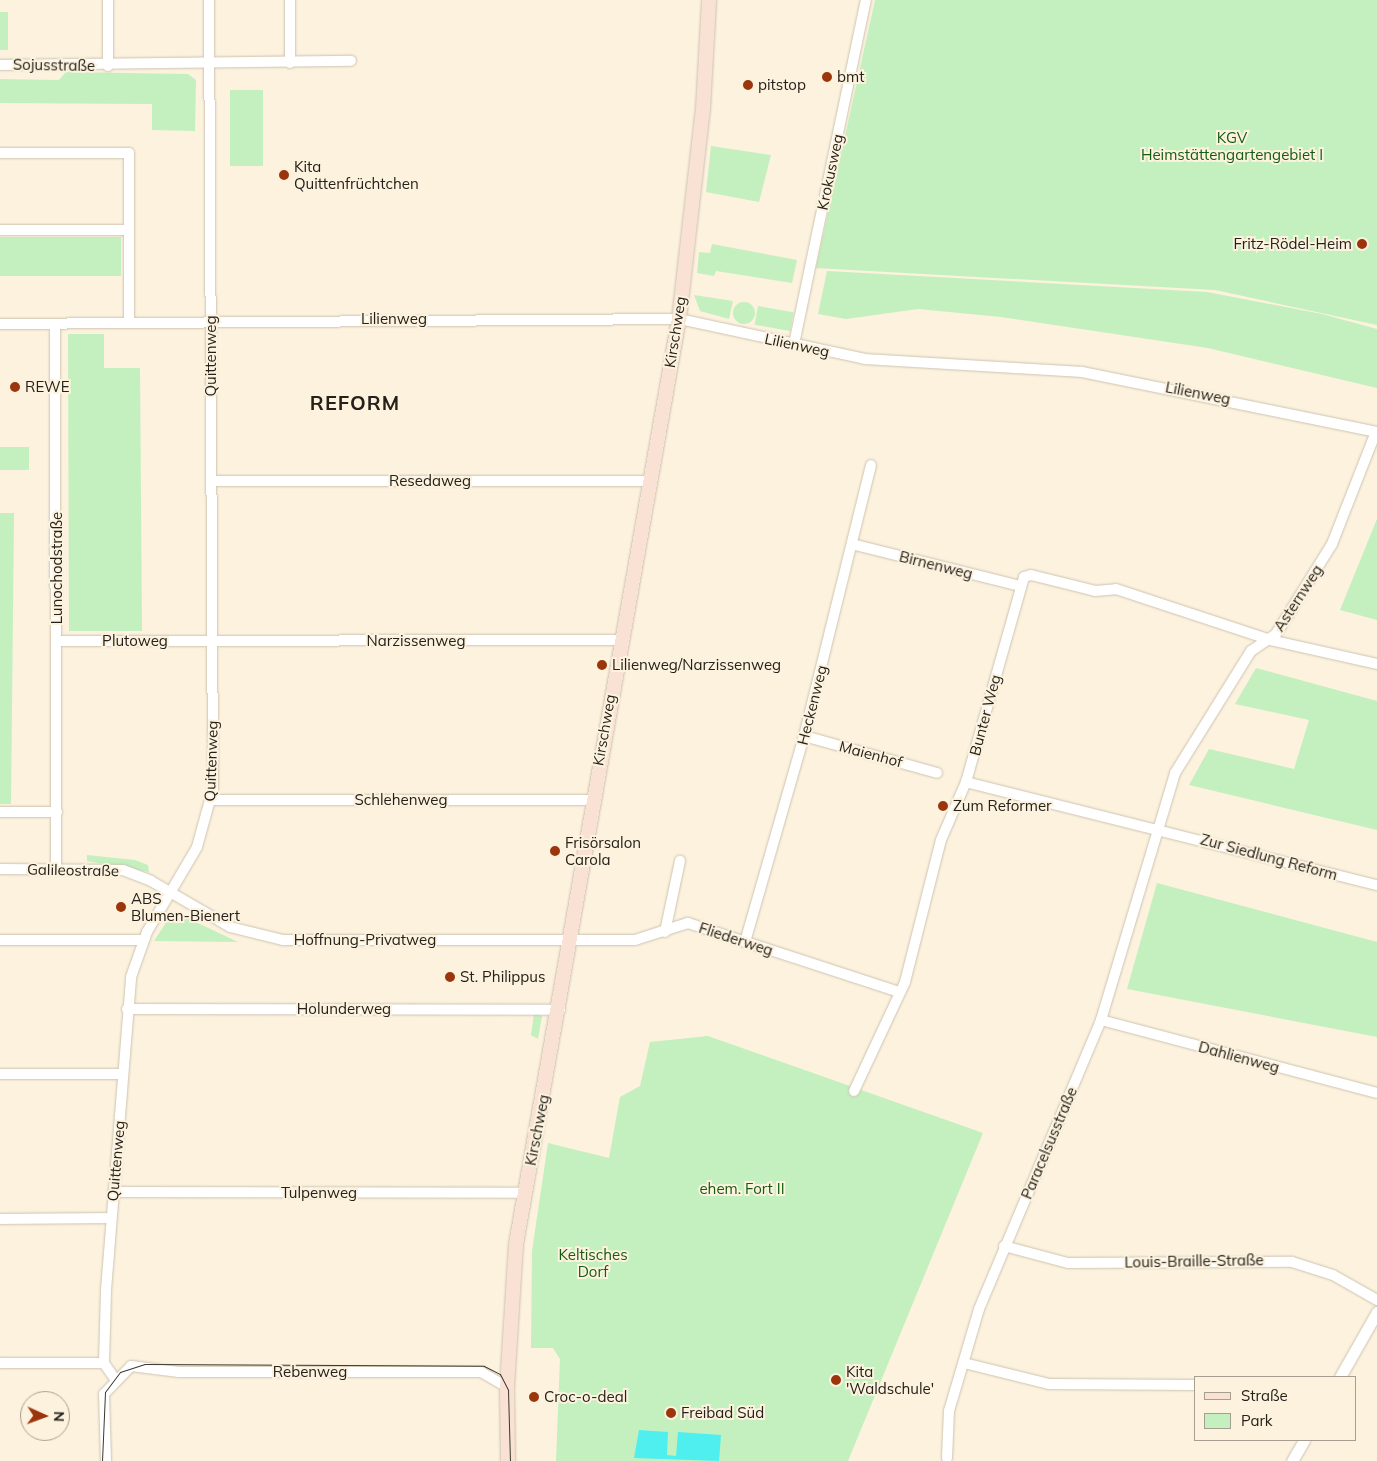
<!DOCTYPE html>
<html>
<head>
<meta charset="utf-8">
<style>
  body { margin:0 }
  #map { position:relative; width:1377px; height:1461px; overflow:hidden; background:#fcf2de; font-family:Mulish,sans-serif }
  div>[style] { position:absolute }
  .green>* { inset:0; background:#c3f0be; transform-origin:0 0 }
  .round { border-radius:50% }
  .water>* { inset:0; background:#4feeef }
  .roads { filter:drop-shadow(0 0 1px #cdc3b1) drop-shadow(0 0 1px #cdc3b1) }
  .minor>* { height:10px; margin:-5px; padding:0 5px; transform-origin:5px; border-radius:5px; background:#fff }
  .tertiary>* { height:11px; margin:-5.5px; padding:0 5.5px; transform-origin:5.5px; border-radius:5.5px; background:#fff }
  .secondary>* { height:14px; margin:-7px; padding:0 7px; transform-origin:7px; border-radius:7px; background:#f9e1d3 }
  .tram>* { height:1px; margin:-0.5px; padding:0 0.5px; transform-origin:0.5px; border-radius:0.5px; background:#3c382f }
  .dots>* { width:14px; height:14px; translate:-50% -50%; box-sizing:border-box; border:2px solid #fcf2de; border-radius:50% }
  span { translate:-50% -50%; white-space:nowrap; text-align:center; line-height:1.15; -webkit-text-stroke:4px #fcf2de; paint-order:stroke }
  .street-label { font-size:15px; color:#25211a }
  .poi-label { font-size:15px; color:#25211a }
  .left { translate:0 -50%; text-align:left }
  .right { translate:-100% -50%; text-align:right }
  .park-label { font-size:15px; color:#145c11 }
  .district-label { font-size:20px; color:#25211a; font-weight:700; letter-spacing:1px }
  .legend { position:absolute; left:1194px; top:1376px; width:162px; height:65px; box-sizing:border-box; background:#fcf2de; border:1px solid #a69e90; margin:0; padding:6px 9px; list-style:none; font-size:15px; color:#25211a }
  .legend li { display:flex; align-items:center; gap:10px; height:25px }
  .legend b { width:25px; border:1px solid #a69e90 }
  .north { position:absolute; left:20px; top:1391px; width:50px; height:50px; box-sizing:border-box; background:#fcf2de; border:1px solid #a69e90; border-radius:50%; rotate:92deg; font-size:14px; font-weight:700; line-height:20px; text-align:center; color:#25211a }
  .north::after { content:''; display:block; margin:auto; width:18px; height:22px; background:#9b360c; clip-path:polygon(50% 0,100% 100%,50% 72%,0 100%) }
</style>
</head>
<body>
<div id="map">
  <div class="green">
    <i style="clip-path:polygon(875px 0,1377px 0,1377px 325px,1215px 290px,816px 268px)"></i>
    <i style="left:0;top:12px;width:8px;height:38px"></i>
    <i style="clip-path:polygon(66px 72px,188px 74px,196px 80px,195px 131px,152px 130px,152px 104px,0 103px,0 79px,59px 80px)"></i>
    <i style="left:230px;top:90px;width:33px;height:76px"></i>
    <i style="clip-path:polygon(711px 146px,771px 155px,759px 202px,706px 192px)"></i>
    <i style="left:0;top:237px;width:121px;height:39px"></i>
    <i style="clip-path:polygon(712px 244px,797px 260px,792px 283px,716px 271px,714px 276px,697px 273px,699px 252px,710px 253px)"></i>
    <i style="clip-path:polygon(827px 271px,1207px 292px,1322px 314px,1377px 329px,1377px 388px,1208px 348px,1001px 317px,918px 309px,846px 319px,818px 314px)"></i>
    <i style="clip-path:polygon(694px 295px,733px 301px,729px 319px,700px 311px)"></i>
    <i class="round" style="left:733px;top:302px;width:22px;height:22px"></i>
    <i style="left:758px;top:306px;width:36px;height:19px;rotate:10deg"></i>
    <i style="clip-path:polygon(68px 334px,104px 334px,104px 368px,140px 368px,142px 631px,69px 631px)"></i>
    <i style="left:29px;top:447px;width:23px;height:29px;rotate:90deg"></i>
    <i style="clip-path:polygon(0 513px,14px 513px,11px 804px,0 804px)"></i>
    <i style="clip-path:polygon(1377px 519px,1377px 620px,1340px 610px)"></i>
    <i style="clip-path:polygon(1256px 668px,1377px 701px,1377px 830px,1189px 785px,1209px 749px,1294px 769px,1309px 720px,1235px 704px)"></i>
    <i style="clip-path:polygon(87px 855px,135px 860px,148px 865px,149px 872px,87px 861px)"></i>
    <i style="clip-path:polygon(1157px 883px,1377px 942px,1377px 1037px,1127px 989px)"></i>
    <i style="clip-path:polygon(177px 915px,183px 916px,238px 942px,154px 941px,169px 918px)"></i>
    <i style="clip-path:polygon(534px 1014px,542px 1016px,538px 1039px,531px 1035px)"></i>
    <i style="clip-path:polygon(708px 1036px,983px 1133px,848px 1461px,556px 1461px,560px 1359px,553px 1348px,531px 1348px,532px 1251px,548px 1143px,609px 1158px,620px 1097px,640px 1086px,650px 1042px)"></i>
  </div>
  <div class="water">
    <i style="clip-path:polygon(639px 1430px,668px 1432px,667px 1455px,676px 1456px,678px 1432px,721px 1435px,719px 1461px,634px 1458px)"></i>
  </div>
  <div class="roads">
    <div class="minor">
      <i style="left:290px;top:63px;width:63px;rotate:-90deg"></i>
      <i style="left:0;top:65px;width:351px;rotate:-0.7deg"></i>
      <i style="left:108px;top:66px;width:66px;rotate:-90deg"></i>
      <i style="left:0;top:153px;width:129px"></i>
      <i style="left:129px;top:153px;width:170px;rotate:90deg"></i>
      <i style="left:0;top:230px;width:129px"></i>
      <i style="left:0;top:324px;width:679px;rotate:-0.42deg"></i>
      <i style="left:679px;top:319px;width:190px;rotate:12.1deg"></i>
      <i style="left:865px;top:359px;width:217px;rotate:3.4deg"></i>
      <i style="left:1082px;top:372px;width:301px;rotate:11.5deg"></i>
      <i style="left:55px;top:324px;width:545px;rotate:89.89deg"></i>
      <i style="left:794px;top:344px;width:351px;rotate:-78.2deg"></i>
      <i style="left:212px;top:481px;width:437px"></i>
      <i style="left:852px;top:544px;width:173px;rotate:14deg"></i>
      <i style="left:57px;top:641px;width:563px;rotate:-0.1deg"></i>
      <i style="left:804px;top:736px;width:138px;rotate:15.5deg"></i>
      <i style="left:966px;top:782px;width:424px;rotate:14.1deg"></i>
      <i style="left:211px;top:800px;width:380px"></i>
      <i style="left:0;top:812px;width:57px"></i>
      <i style="left:0;top:869px;width:123px;rotate:0.5deg"></i>
      <i style="left:123px;top:870px;width:30px;rotate:21deg"></i>
      <i style="left:151px;top:881px;width:91px;rotate:30.2deg"></i>
      <i style="left:230px;top:927px;width:55px;rotate:13.8deg"></i>
      <i style="left:283px;top:940px;width:352px"></i>
      <i style="left:635px;top:940px;width:56px;rotate:-17.8deg"></i>
      <i style="left:688px;top:923px;width:222px;rotate:18.1deg"></i>
      <i style="left:665px;top:932px;width:73px;rotate:-78.1deg"></i>
      <i style="left:0;top:940px;width:143px"></i>
      <i style="left:745px;top:942px;width:214px;rotate:-74deg"></i>
      <i style="left:804px;top:736px;width:279px;rotate:-76.1deg"></i>
      <i style="left:127px;top:1009px;width:433px;rotate:0.1deg"></i>
      <i style="left:1101px;top:1020px;width:285px;rotate:14.8deg"></i>
      <i style="left:0;top:1074px;width:123px"></i>
      <i style="left:854px;top:1091px;width:120px;rotate:-64.9deg"></i>
      <i style="left:905px;top:982px;width:146px;rotate:-75.8deg"></i>
      <i style="left:941px;top:840px;width:63px;rotate:-66.7deg"></i>
      <i style="left:966px;top:782px;width:213px;rotate:-74.2deg"></i>
      <i style="left:1024px;top:577px;width:7px;rotate:-16deg"></i>
      <i style="left:1031px;top:575px;width:66px;rotate:14deg"></i>
      <i style="left:1095px;top:591px;width:21px;rotate:-5deg"></i>
      <i style="left:1116px;top:589px;width:162px;rotate:18.3deg"></i>
      <i style="left:1270px;top:640px;width:110px;rotate:12.6deg"></i>
      <i style="left:113px;top:1192px;width:411px;rotate:0.1deg"></i>
      <i style="left:0;top:1219px;width:111px;rotate:-0.5deg"></i>
      <i style="left:1004px;top:1246px;width:66px;rotate:14.9deg"></i>
      <i style="left:1068px;top:1263px;width:224px;rotate:-0.3deg"></i>
      <i style="left:1292px;top:1262px;width:43px;rotate:17.6deg"></i>
      <i style="left:1333px;top:1275px;width:51px;rotate:29.6deg"></i>
      <i style="left:0;top:1363px;width:104px"></i>
      <i style="left:964px;top:1363px;width:88px;rotate:13.9deg"></i>
      <i style="left:1049px;top:1384px;width:147px;rotate:0.4deg"></i>
      <i style="left:115px;top:1379px;width:19px;rotate:-125deg"></i>
      <i style="left:104px;top:1363px;width:73px;rotate:-88.4deg"></i>
      <i style="left:106px;top:1290px;width:314px;rotate:-85.4deg"></i>
      <i style="left:131px;top:977px;width:48px;rotate:-70.4deg"></i>
      <i style="left:147px;top:932px;width:99px;rotate:-59.5deg"></i>
      <i style="left:197px;top:847px;width:60px;rotate:-74.6deg"></i>
      <i style="left:213px;top:789px;width:789px;rotate:-90.29deg"></i>
      <i style="left:947px;top:1458px;width:47px;rotate:-87.6deg"></i>
      <i style="left:949px;top:1411px;width:106px;rotate:-73.6deg"></i>
      <i style="left:979px;top:1309px;width:314px;rotate:-67.1deg"></i>
      <i style="left:1101px;top:1020px;width:258px;rotate:-73.3deg"></i>
      <i style="left:1175px;top:773px;width:144px;rotate:-58.1deg"></i>
      <i style="left:1251px;top:651px;width:30px;rotate:-34deg"></i>
      <i style="left:1276px;top:634px;width:106px;rotate:-58.1deg"></i>
      <i style="left:1332px;top:544px;width:120px;rotate:-68.6deg"></i>
      <i style="left:106px;top:1461px;width:67px;rotate:-91.7deg"></i>
      <i style="left:104px;top:1394px;width:39px;rotate:-46deg"></i>
      <i style="left:131px;top:1366px;width:48px;rotate:7.1deg"></i>
      <i style="left:179px;top:1372px;width:302px"></i>
      <i style="left:481px;top:1372px;width:30px;rotate:30deg"></i>
    </div>
    <div class="tertiary">
      <i style="left:1340px;top:1377px;width:75px;rotate:-60.4deg"></i>
      <i style="left:1292px;top:1461px;width:24px;rotate:-60deg"></i>
    </div>
    <div class="secondary">
      <i style="left:508px;top:1461px;width:74px;rotate:-90.8deg"></i>
      <i style="left:507px;top:1387px;width:143px;rotate:-86.4deg"></i>
      <i style="left:516px;top:1244px;width:939px;rotate:-80.01deg"></i>
      <i style="left:679px;top:319px;width:211px;rotate:-83.5deg"></i>
      <i style="left:703px;top:109px;width:109px;rotate:-86.8deg"></i>
    </div>
  </div>
  <div class="tram">
    <i style="left:102px;top:1461px;width:69px;rotate:-87.5deg"></i>
    <i style="left:105px;top:1392px;width:25px;rotate:-53deg"></i>
    <i style="left:120px;top:1372px;width:26px;rotate:-18deg"></i>
    <i style="left:145px;top:1364px;width:339px;rotate:0.3deg"></i>
    <i style="left:484px;top:1366px;width:18px;rotate:27deg"></i>
    <i style="left:500px;top:1374px;width:18px;rotate:63deg"></i>
    <i style="left:508px;top:1390px;width:71px;rotate:88.4deg"></i>
  </div>
  <div class="dots">
    <i style="left:827px;top:77px;background:#9b360c"></i>
    <i style="left:748px;top:85px;background:#9b360c"></i>
    <i style="left:284px;top:175px;background:#9b360c"></i>
    <i style="left:1362px;top:244px;background:#9b360c"></i>
    <i style="left:15px;top:387px;background:#9b360c"></i>
    <i style="left:602px;top:665px;background:#9b360c"></i>
    <i style="left:943px;top:806px;background:#9b360c"></i>
    <i style="left:555px;top:851px;background:#9b360c"></i>
    <i style="left:121px;top:907px;background:#9b360c"></i>
    <i style="left:450px;top:977px;background:#9b360c"></i>
    <i style="left:836px;top:1380px;background:#9b360c"></i>
    <i style="left:534px;top:1397px;background:#9b360c"></i>
    <i style="left:671px;top:1413px;background:#9b360c"></i>
  </div>
  <div class="street-label">
    <span style="left:54px;top:65px;rotate:1deg">Sojusstraße</span>
    <span style="left:830px;top:172px;rotate:-78deg">Krokusweg</span>
    <span style="left:394px;top:319px">Lilienweg</span>
    <span style="left:675px;top:332px;rotate:-81deg">Kirschweg</span>
    <span style="left:797px;top:345px;rotate:12deg">Lilienweg</span>
    <span style="left:211px;top:356px;rotate:-90deg">Quittenweg</span>
    <span style="left:1198px;top:393px;rotate:11deg">Lilienweg</span>
    <span style="left:430px;top:481px">Resedaweg</span>
    <span style="left:936px;top:565px;rotate:14deg">Birnenweg</span>
    <span style="left:57px;top:568px;rotate:-90deg">Lunochodstraße</span>
    <span style="left:1298px;top:598px;rotate:-57deg">Asternweg</span>
    <span style="left:135px;top:641px">Plutoweg</span>
    <span style="left:416px;top:641px">Narzissenweg</span>
    <span style="left:812px;top:705px;rotate:-76deg">Heckenweg</span>
    <span style="left:985px;top:715px;rotate:-75deg">Bunter Weg</span>
    <span style="left:604px;top:730px;rotate:-80deg">Kirschweg</span>
    <span style="left:871px;top:754px;rotate:15deg">Maienhof</span>
    <span style="left:211px;top:761px;rotate:-88deg">Quittenweg</span>
    <span style="left:401px;top:800px">Schlehenweg</span>
    <span style="left:1269px;top:857px;rotate:15deg">Zur Siedlung Reform</span>
    <span style="left:73px;top:870px;rotate:1deg">Galileostraße</span>
    <span style="left:736px;top:939px;rotate:18deg">Fliederweg</span>
    <span style="left:365px;top:940px">Hoffnung-Privatweg</span>
    <span style="left:344px;top:1009px">Holunderweg</span>
    <span style="left:1239px;top:1057px;rotate:15deg">Dahlienweg</span>
    <span style="left:537px;top:1130px;rotate:-79deg">Kirschweg</span>
    <span style="left:1049px;top:1143px;rotate:-67deg">Paracelsusstraße</span>
    <span style="left:116px;top:1161px;rotate:-85deg">Quittenweg</span>
    <span style="left:319px;top:1193px">Tulpenweg</span>
    <span style="left:1194px;top:1261px;rotate:-1deg">Louis-Braille-Straße</span>
    <span style="left:310px;top:1372px">Rebenweg</span>
  </div>
  <div class="poi-label">
    <span class="left" style="left:837px;top:77px">bmt</span>
    <span class="left" style="left:758px;top:85px">pitstop</span>
    <span class="left" style="left:294px;top:175px">Kita<br>Quittenfrüchtchen</span>
    <span class="right" style="left:1352px;top:244px">Fritz-Rödel-Heim</span>
    <span class="left" style="left:25px;top:387px">REWE</span>
    <span class="left" style="left:612px;top:665px">Lilienweg/Narzissenweg</span>
    <span class="left" style="left:953px;top:806px">Zum Reformer</span>
    <span class="left" style="left:565px;top:851px">Frisörsalon<br>Carola</span>
    <span class="left" style="left:131px;top:907px">ABS<br>Blumen-Bienert</span>
    <span class="left" style="left:460px;top:977px">St. Philippus</span>
    <span class="left" style="left:846px;top:1380px">Kita<br>'Waldschule'</span>
    <span class="left" style="left:544px;top:1397px">Croc-o-deal</span>
    <span class="left" style="left:681px;top:1413px">Freibad Süd</span>
  </div>
  <div class="park-label">
    <span style="left:1232px;top:146px">KGV<br>Heimstättengartengebiet I</span>
    <span style="left:742px;top:1189px">ehem. Fort II</span>
    <span style="left:593px;top:1263px">Keltisches<br>Dorf</span>
  </div>
  <div class="district-label">
    <span style="left:355px;top:402px">REFORM</span>
  </div>
  <ul class="legend">
  <li><b style="height:6px;background:#f9e1d3"></b>Straße</li>
  <li><b style="height:14px;background:#c3f0be"></b>Park</li>
  </ul>
  <div class="north">N</div>
</div>
</body>
</html>
